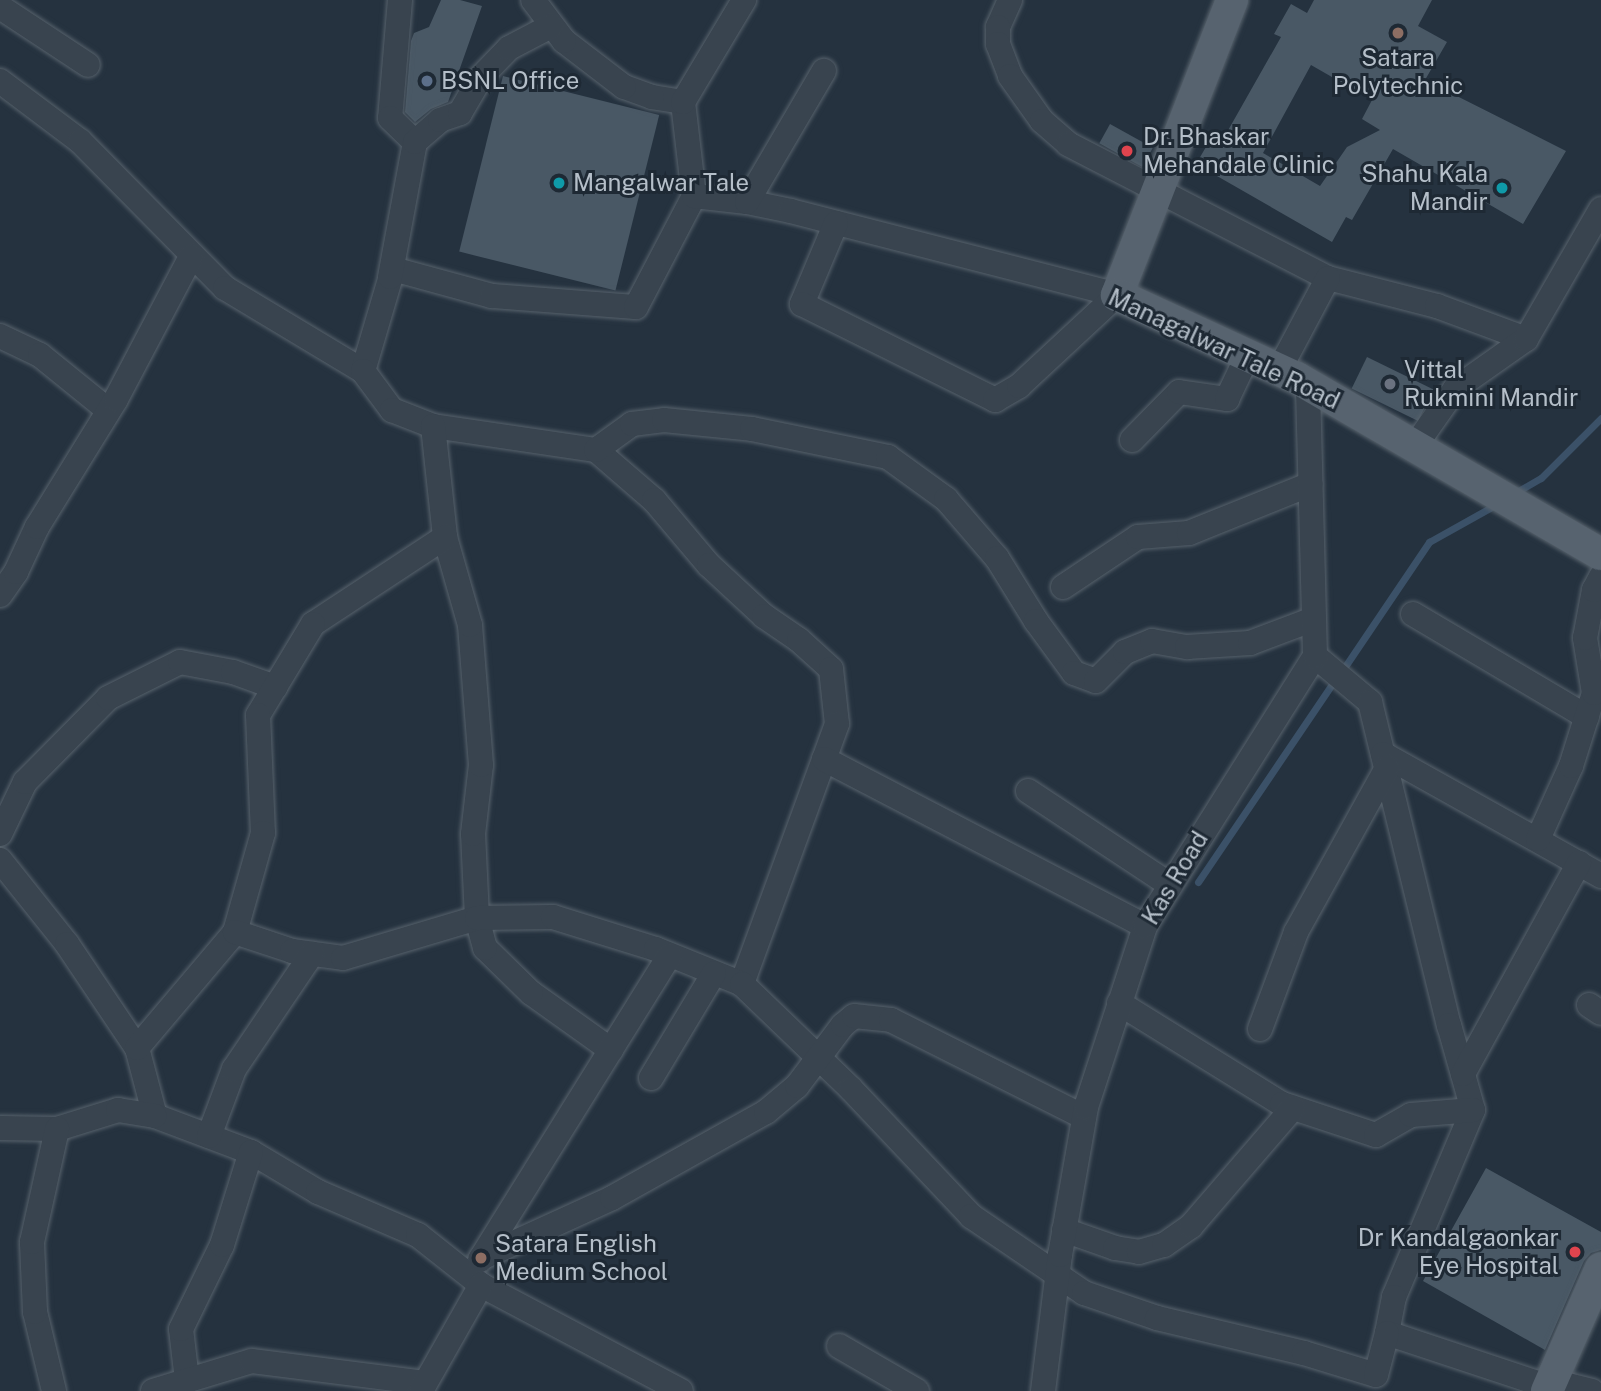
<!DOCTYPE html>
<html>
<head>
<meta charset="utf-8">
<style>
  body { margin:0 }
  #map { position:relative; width:1601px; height:1391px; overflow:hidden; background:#25323f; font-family:"Public Sans",sans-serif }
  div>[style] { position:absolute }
  .stream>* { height:7px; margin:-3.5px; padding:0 3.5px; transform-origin:3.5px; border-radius:3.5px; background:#3b5168 }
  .building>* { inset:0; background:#495865; transform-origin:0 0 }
  .roads { filter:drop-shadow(0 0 2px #57626c) drop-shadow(0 0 2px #57626c) }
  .minor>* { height:24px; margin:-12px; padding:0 12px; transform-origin:12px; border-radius:12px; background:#39444f }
  .major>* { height:32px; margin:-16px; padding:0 16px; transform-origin:16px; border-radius:16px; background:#57636f }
  .dots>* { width:19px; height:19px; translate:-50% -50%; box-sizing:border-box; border:4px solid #1e2934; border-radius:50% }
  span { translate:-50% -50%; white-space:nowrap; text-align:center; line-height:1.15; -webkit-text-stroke:6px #1e2934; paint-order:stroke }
  .poi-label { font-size:24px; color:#b5bfc9 }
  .left { translate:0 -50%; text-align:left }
  .right { translate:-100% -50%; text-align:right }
  .street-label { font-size:24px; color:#b5bfc9 }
</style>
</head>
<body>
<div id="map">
  <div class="stream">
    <i style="left:1513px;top:494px;width:32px;rotate:-30deg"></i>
    <i style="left:1541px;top:478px;width:85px;rotate:-45deg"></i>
    <i style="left:1342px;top:671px;width:156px;rotate:-56deg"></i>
    <i style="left:1429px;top:542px;width:78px;rotate:-29.2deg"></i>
    <i style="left:1198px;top:882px;width:244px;rotate:-55.9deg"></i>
  </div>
  <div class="building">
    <i style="clip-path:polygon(441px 0,460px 0,482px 6px,448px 102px,431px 109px,415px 122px,405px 112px,411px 41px,414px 33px,429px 27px)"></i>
    <i style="clip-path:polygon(evenodd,1314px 0,1432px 0,1418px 26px,1447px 42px,1425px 80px,1566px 151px,1523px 224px,1393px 149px,1352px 220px,1346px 217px,1332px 242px,1196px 164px,1213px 135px,1222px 141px,1281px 37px,1274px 34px,1291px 4px,1307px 13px,1314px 0,1311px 65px,1372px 100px,1362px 119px,1380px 130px,1347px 147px,1320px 186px,1263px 153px,1311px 65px)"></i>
    <i style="left:503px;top:76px;width:161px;height:181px;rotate:14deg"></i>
    <i style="left:1110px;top:124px;width:49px;height:22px;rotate:29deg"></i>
    <i style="left:1367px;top:357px;width:74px;height:35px;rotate:26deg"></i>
    <i style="clip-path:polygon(1486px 1168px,1601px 1232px,1601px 1250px,1591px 1253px,1584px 1261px,1545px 1350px,1423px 1281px)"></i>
  </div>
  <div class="roads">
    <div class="minor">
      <i style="left:400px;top:0;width:118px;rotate:94.8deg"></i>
      <i style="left:390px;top:118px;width:35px;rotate:44deg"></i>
      <i style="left:1010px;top:0;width:30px;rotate:114deg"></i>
      <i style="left:998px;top:27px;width:17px;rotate:90deg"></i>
      <i style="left:998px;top:44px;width:34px;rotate:69deg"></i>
      <i style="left:1010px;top:76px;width:55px;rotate:54.6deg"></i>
      <i style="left:1042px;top:121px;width:35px;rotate:41deg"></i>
      <i style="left:1068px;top:144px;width:292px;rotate:27.3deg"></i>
      <i style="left:1328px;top:278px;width:113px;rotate:14.4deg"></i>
      <i style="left:1437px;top:306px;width:95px;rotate:20.3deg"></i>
      <i style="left:0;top:7px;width:105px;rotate:33.4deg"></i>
      <i style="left:0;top:81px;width:100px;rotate:36.9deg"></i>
      <i style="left:80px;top:141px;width:206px;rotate:45.4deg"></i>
      <i style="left:225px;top:288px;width:161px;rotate:31deg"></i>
      <i style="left:363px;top:371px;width:106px;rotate:-73.6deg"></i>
      <i style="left:393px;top:269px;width:103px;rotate:15.3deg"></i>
      <i style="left:492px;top:296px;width:144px;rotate:4.4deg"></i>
      <i style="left:636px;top:307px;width:125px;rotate:-62.4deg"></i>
      <i style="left:694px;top:196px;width:95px;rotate:-96.7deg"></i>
      <i style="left:683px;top:102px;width:31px;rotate:-171deg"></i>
      <i style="left:652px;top:97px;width:30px;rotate:-160deg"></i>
      <i style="left:624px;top:87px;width:76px;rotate:-142.5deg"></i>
      <i style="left:564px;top:41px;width:51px;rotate:-127.1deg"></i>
      <i style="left:683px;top:102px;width:119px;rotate:-59.1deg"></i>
      <i style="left:694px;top:196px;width:53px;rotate:6.5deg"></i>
      <i style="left:747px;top:202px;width:45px;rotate:11.6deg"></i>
      <i style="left:791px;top:211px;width:337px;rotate:14.4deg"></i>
      <i style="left:747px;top:202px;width:152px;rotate:-59.6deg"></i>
      <i style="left:836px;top:223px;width:88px;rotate:112.8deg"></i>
      <i style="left:802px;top:304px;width:216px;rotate:26.4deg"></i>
      <i style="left:995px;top:400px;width:28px;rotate:-30deg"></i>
      <i style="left:1019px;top:386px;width:134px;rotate:-42.9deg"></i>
      <i style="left:390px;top:277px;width:137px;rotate:-79.5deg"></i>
      <i style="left:415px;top:142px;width:33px;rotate:-41deg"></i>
      <i style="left:440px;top:120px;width:21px;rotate:-19deg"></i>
      <i style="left:460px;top:113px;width:42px;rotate:-59.7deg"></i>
      <i style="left:481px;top:77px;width:40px;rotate:-46deg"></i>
      <i style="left:509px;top:48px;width:47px;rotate:-27.6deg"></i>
      <i style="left:0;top:336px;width:44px;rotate:25.4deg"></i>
      <i style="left:40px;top:355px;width:87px;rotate:39deg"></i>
      <i style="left:1279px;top:370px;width:104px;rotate:-62deg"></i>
      <i style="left:363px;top:371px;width:49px;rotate:53.4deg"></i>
      <i style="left:392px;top:410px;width:44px;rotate:21.3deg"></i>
      <i style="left:433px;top:426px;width:165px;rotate:8.4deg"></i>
      <i style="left:596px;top:450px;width:77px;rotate:40.8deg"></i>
      <i style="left:654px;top:500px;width:85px;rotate:49.8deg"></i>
      <i style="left:709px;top:565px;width:75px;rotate:42.8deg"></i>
      <i style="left:764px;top:616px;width:42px;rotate:34.4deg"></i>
      <i style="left:799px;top:640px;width:43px;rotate:42.2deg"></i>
      <i style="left:831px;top:669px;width:55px;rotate:83.8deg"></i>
      <i style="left:837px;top:724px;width:277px;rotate:110.1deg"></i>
      <i style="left:433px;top:426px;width:112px;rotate:83.8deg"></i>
      <i style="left:1132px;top:440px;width:67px;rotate:-45.6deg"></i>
      <i style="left:1179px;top:392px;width:49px;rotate:8.3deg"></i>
      <i style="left:1227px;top:399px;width:49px;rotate:-64.5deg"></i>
      <i style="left:1415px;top:446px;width:70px;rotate:-54.9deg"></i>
      <i style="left:1455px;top:389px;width:87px;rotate:-35.2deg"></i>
      <i style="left:1526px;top:339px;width:150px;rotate:-60deg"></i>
      <i style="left:596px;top:450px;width:44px;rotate:-35.8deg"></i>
      <i style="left:632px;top:424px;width:32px;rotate:-7deg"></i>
      <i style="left:664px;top:420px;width:88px;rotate:5.8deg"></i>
      <i style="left:752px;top:429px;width:139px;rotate:11.6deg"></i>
      <i style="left:888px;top:457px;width:72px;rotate:35.9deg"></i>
      <i style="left:946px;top:499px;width:78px;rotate:49.2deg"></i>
      <i style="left:997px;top:558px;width:74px;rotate:58.2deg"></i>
      <i style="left:1036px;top:621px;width:64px;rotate:53.8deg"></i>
      <i style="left:1074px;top:673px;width:23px;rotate:20deg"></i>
      <i style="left:1096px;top:681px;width:41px;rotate:-45deg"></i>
      <i style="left:1125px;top:652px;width:29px;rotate:-22deg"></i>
      <i style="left:1152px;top:641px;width:36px;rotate:10deg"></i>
      <i style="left:1187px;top:647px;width:63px;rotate:-3.6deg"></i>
      <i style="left:1250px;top:643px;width:68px;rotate:-20.6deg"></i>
      <i style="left:1063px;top:587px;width:90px;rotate:-33.7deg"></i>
      <i style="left:1138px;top:537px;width:51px;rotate:-4.5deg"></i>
      <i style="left:1189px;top:533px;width:131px;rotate:-21.9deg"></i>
      <i style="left:0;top:595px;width:28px;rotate:-55deg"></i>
      <i style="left:16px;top:572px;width:50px;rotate:-65deg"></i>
      <i style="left:37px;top:527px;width:150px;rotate:-58.3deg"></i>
      <i style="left:116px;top:399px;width:161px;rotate:-62.2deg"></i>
      <i style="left:1413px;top:614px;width:202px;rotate:30.6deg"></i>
      <i style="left:1315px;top:656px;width:72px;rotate:39.9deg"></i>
      <i style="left:1370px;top:702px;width:333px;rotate:76.3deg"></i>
      <i style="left:1449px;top:1025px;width:88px;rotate:74.2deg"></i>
      <i style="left:1473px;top:1110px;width:203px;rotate:112.9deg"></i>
      <i style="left:1394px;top:1297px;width:37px;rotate:101deg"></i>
      <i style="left:1387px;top:1333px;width:171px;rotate:18.4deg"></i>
      <i style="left:1383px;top:754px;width:250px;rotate:29.2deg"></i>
      <i style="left:824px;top:759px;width:362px;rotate:27.5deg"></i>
      <i style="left:1028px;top:791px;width:170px;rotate:33.5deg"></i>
      <i style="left:0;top:834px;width:58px;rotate:-64.3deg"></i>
      <i style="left:25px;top:782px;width:118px;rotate:-45.3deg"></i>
      <i style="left:108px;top:698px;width:80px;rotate:-26.6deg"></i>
      <i style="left:180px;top:662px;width:54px;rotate:10.7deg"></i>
      <i style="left:233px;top:672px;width:45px;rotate:19.7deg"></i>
      <i style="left:1538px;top:839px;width:80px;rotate:-65.7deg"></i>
      <i style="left:1571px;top:766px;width:77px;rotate:-72.5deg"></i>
      <i style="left:1594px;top:693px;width:56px;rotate:-99.3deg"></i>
      <i style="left:1585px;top:638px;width:49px;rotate:-79.4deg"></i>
      <i style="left:1594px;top:590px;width:15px;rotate:-62deg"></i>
      <i style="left:0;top:860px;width:107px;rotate:51.4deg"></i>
      <i style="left:67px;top:944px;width:125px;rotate:56.1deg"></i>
      <i style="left:137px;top:1048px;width:70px;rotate:75.2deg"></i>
      <i style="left:155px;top:1116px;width:103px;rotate:20.6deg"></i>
      <i style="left:251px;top:1152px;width:78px;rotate:30.8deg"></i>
      <i style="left:318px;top:1192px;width:109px;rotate:23.3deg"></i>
      <i style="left:418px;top:1235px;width:80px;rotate:38.4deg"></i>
      <i style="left:481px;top:1285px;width:226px;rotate:27.9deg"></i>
      <i style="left:1119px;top:1003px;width:192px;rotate:31.8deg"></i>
      <i style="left:1282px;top:1104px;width:99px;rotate:18.3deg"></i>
      <i style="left:1376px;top:1135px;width:40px;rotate:-29.7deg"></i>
      <i style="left:1411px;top:1115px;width:62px;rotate:-4.6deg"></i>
      <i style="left:1589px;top:1005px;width:14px;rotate:34deg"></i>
      <i style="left:1260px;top:1029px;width:103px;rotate:-69.6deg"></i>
      <i style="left:1296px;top:932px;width:188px;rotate:-61deg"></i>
      <i style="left:137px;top:1048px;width:152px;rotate:-49.8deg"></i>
      <i style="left:611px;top:1050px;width:98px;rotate:-144.5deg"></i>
      <i style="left:531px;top:993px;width:64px;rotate:-135.6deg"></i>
      <i style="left:485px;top:948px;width:31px;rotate:-105deg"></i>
      <i style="left:477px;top:918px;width:84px;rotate:-92.7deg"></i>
      <i style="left:473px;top:834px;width:69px;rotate:-83.4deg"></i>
      <i style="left:481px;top:765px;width:140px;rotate:-94.5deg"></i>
      <i style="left:470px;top:625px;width:91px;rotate:-105.9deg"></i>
      <i style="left:445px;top:537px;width:158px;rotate:146.6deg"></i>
      <i style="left:313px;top:624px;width:106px;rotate:121.1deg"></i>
      <i style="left:258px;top:715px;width:118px;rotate:87.6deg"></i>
      <i style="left:263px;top:833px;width:103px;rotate:105.8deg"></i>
      <i style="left:235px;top:932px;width:60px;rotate:18.4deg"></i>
      <i style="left:292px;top:951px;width:51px;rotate:7.8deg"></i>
      <i style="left:343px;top:958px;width:140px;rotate:-16.6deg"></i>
      <i style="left:477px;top:918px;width:76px;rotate:-0.8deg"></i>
      <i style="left:553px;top:917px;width:108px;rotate:17.3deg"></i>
      <i style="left:656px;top:949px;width:93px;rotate:22.1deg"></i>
      <i style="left:742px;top:984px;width:151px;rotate:43.9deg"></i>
      <i style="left:851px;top:1089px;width:175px;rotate:46.6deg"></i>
      <i style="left:971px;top:1216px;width:137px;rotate:34.3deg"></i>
      <i style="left:1084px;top:1293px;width:77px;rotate:18.9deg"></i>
      <i style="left:1157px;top:1318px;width:151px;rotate:13.4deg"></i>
      <i style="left:1304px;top:1353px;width:75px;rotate:17deg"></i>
      <i style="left:1376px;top:1375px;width:43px;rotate:-75.3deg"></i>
      <i style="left:1463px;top:1074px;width:241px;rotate:-61.2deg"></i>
      <i style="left:651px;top:1078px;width:122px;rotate:-59deg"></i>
      <i style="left:0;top:1128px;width:57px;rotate:1deg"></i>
      <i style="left:57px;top:1129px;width:64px;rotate:-17.3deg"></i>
      <i style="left:118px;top:1110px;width:37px;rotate:9deg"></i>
      <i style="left:209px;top:1136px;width:72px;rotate:-69.5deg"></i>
      <i style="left:234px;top:1069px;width:139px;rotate:-55.9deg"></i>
      <i style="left:1064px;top:1230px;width:54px;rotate:19.4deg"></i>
      <i style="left:1115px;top:1248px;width:24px;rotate:9deg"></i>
      <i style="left:1139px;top:1252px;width:26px;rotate:-16deg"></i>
      <i style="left:1164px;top:1245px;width:33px;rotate:-35deg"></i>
      <i style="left:1191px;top:1226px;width:156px;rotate:-49.2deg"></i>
      <i style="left:481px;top:1258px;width:144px;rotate:-24.6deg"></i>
      <i style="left:612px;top:1198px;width:176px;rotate:-29.2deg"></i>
      <i style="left:766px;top:1112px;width:40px;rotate:-40deg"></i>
      <i style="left:797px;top:1086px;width:76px;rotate:-53deg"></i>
      <i style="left:843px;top:1025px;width:14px;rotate:-39deg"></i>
      <i style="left:854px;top:1016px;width:37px;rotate:6deg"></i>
      <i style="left:891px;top:1020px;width:216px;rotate:26.7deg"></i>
      <i style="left:480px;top:1260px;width:359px;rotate:-58.1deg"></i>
      <i style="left:839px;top:1346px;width:90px;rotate:30deg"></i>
      <i style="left:187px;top:1380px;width:51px;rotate:-96.7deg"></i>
      <i style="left:181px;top:1329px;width:93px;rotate:-64deg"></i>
      <i style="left:222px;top:1245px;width:97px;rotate:-72.7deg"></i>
      <i style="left:1551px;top:1381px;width:42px;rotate:13.7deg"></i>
      <i style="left:54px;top:1391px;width:81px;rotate:-103.5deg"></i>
      <i style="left:35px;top:1312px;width:70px;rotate:-92.5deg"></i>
      <i style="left:32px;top:1242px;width:116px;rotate:-77.5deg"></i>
      <i style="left:153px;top:1391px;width:103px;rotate:-16.9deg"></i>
      <i style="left:252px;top:1361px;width:174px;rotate:7.2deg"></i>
      <i style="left:421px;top:1391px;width:122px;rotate:-60.5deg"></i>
      <i style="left:1043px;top:1391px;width:137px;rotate:-82.9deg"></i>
      <i style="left:1060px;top:1255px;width:150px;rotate:-80deg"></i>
      <i style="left:1086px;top:1107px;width:190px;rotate:-71.9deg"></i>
      <i style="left:1145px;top:926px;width:319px;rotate:-57.8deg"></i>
      <i style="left:1315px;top:656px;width:272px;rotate:-91.5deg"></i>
    </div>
    <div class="major">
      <i style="left:1232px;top:0;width:317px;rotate:111.3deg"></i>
      <i style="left:1117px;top:295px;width:198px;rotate:24.8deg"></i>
      <i style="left:1297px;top:378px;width:351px;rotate:30.1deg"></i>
      <i style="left:1547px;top:1391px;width:134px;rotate:-66.3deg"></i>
    </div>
  </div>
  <div class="dots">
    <i style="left:1398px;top:33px;background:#8d6e63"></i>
    <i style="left:427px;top:81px;background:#5c6f8a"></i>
    <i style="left:1127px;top:151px;background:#e0444e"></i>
    <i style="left:559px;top:183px;background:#0f9aa8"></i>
    <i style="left:1502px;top:188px;background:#0f9aa8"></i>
    <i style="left:1390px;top:384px;background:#6b7280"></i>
    <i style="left:1575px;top:1252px;background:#e0444e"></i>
    <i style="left:481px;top:1258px;background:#8d6e63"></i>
  </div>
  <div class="poi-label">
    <span style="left:1398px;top:72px">Satara<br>Polytechnic</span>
    <span class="left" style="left:441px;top:81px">BSNL Office</span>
    <span class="left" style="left:1143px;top:151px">Dr. Bhaskar<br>Mehandale Clinic</span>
    <span class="right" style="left:1488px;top:188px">Shahu Kala<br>Mandir</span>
    <span class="left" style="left:573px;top:183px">Mangalwar Tale</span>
    <span class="left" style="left:1404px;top:384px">Vittal<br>Rukmini Mandir</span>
    <span class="right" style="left:1559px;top:1252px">Dr Kandalgaonkar<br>Eye Hospital</span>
    <span class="left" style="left:495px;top:1258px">Satara English<br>Medium School</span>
  </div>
  <div class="street-label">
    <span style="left:1224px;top:349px;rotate:25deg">Managalwar Tale Road</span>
    <span style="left:1175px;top:878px;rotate:-59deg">Kas Road</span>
  </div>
</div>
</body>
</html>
